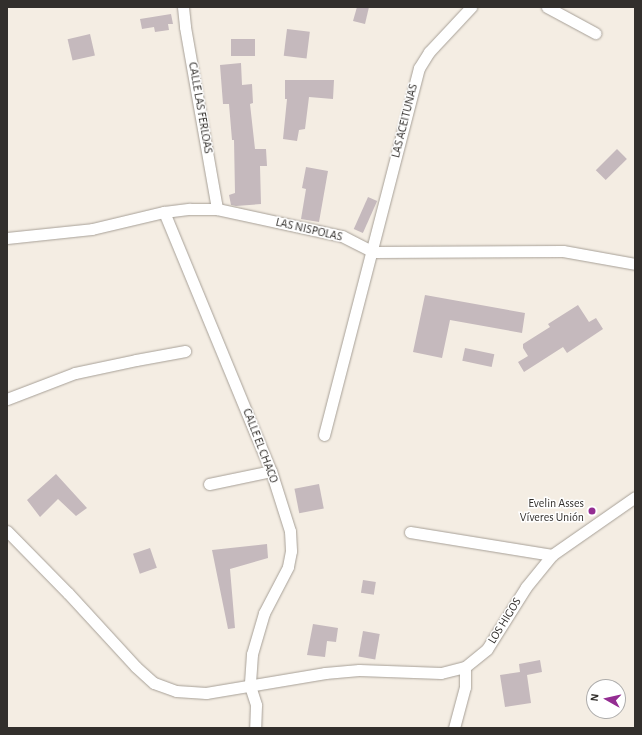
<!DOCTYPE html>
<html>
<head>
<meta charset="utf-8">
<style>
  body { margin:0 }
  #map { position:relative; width:642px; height:735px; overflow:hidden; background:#f4ede3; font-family:"Alegreya Sans",sans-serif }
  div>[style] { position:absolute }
  .building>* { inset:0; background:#c5b9bd; transform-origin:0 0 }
  .roads { filter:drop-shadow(0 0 1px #a7a097) drop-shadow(0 0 1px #a7a097) }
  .street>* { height:11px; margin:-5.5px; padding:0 5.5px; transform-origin:5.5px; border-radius:5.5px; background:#fff }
  .dots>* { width:11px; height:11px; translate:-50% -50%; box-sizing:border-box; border:2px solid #fff; border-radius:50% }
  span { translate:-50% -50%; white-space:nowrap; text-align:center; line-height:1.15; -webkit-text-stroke:3px #fff; paint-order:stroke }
  .street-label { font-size:12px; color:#322f2c }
  .poi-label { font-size:12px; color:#322f2c }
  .right { translate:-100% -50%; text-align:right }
  .frame { position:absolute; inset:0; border:8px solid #322f2c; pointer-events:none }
  .north { position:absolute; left:586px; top:679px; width:40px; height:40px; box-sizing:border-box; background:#fff; border:1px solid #adacab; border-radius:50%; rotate:278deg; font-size:11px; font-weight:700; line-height:16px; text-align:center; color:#322f2c }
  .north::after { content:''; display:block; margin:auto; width:14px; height:18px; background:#942d92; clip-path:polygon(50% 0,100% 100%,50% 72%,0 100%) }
</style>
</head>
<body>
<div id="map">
  <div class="building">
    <i style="clip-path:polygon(357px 7px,369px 7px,365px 24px,353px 21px)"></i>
    <i style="clip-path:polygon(171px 14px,173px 24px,168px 24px,169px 30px,155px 32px,154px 27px,142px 29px,140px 19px)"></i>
    <i style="left:287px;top:29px;width:23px;height:27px;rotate:7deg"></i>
    <i style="left:90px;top:34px;width:22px;height:23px;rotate:77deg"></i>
    <i style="left:255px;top:39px;width:17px;height:24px;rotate:90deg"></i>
    <i style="clip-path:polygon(241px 63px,242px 85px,252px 84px,253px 103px,250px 104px,255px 149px,266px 149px,267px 166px,260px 166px,261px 204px,236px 206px,231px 205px,229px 195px,235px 193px,234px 140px,232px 140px,229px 104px,223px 104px,220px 65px)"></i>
    <i style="clip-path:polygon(285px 80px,334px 80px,333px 99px,309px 97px,305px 129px,299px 130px,297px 141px,283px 139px,287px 99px,285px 99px)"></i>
    <i style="left:617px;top:149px;width:14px;height:30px;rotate:45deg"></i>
    <i style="clip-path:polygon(306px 167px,328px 171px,319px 222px,301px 219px,306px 189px,302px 188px)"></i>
    <i style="left:368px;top:197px;width:10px;height:35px;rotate:24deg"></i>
    <i style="clip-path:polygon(425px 295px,525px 313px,522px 333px,450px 320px,442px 358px,413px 352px)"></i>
    <i style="clip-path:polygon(578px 305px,589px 322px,596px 318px,603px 329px,567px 353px,563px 347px,524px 372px,518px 362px,528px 356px,523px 348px,523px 344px,550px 327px,548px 324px)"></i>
    <i style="left:465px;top:348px;width:30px;height:13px;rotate:12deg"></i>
    <i style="clip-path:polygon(56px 474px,87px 508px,76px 516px,58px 499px,40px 517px,27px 500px)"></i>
    <i style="left:319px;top:484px;width:25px;height:25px;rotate:79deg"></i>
    <i style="clip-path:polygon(267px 544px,268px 558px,230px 569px,235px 628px,228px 629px,212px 550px)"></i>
    <i style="left:150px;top:548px;width:21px;height:18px;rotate:71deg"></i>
    <i style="left:363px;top:580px;width:13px;height:13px;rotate:9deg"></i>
    <i style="clip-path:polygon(313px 624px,338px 628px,336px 642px,327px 641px,325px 657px,307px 655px)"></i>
    <i style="left:363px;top:631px;width:17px;height:26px;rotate:10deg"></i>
    <i style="clip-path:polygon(540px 660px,542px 672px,527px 675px,531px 703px,505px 707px,500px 675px,520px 672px,519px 664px)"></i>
  </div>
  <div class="roads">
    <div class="street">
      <i style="left:183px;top:7px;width:20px;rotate:84deg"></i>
      <i style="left:185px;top:27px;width:185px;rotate:80deg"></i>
      <i style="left:547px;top:7px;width:55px;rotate:28.4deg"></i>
      <i style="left:164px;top:212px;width:280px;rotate:67.6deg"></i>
      <i style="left:271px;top:471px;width:63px;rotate:72.4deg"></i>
      <i style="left:290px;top:531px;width:20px;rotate:87deg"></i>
      <i style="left:291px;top:551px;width:16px;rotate:101deg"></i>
      <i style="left:288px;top:567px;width:52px;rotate:117.6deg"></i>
      <i style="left:264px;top:613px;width:43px;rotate:106.3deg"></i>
      <i style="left:252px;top:654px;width:32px;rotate:94deg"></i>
      <i style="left:250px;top:686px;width:20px;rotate:72deg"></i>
      <i style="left:256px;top:705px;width:23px;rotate:92deg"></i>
      <i style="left:7px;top:238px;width:85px;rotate:-6deg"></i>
      <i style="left:92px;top:229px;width:74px;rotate:-13.3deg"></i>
      <i style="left:164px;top:212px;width:26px;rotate:-7deg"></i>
      <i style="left:190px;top:209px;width:27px"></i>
      <i style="left:217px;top:209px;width:128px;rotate:12.2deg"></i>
      <i style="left:342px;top:236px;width:35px;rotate:27deg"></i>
      <i style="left:373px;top:252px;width:190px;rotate:-0.3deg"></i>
      <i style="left:563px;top:251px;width:73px;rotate:10.2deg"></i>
      <i style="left:7px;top:399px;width:73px;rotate:-20.9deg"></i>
      <i style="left:75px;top:373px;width:62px;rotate:-12deg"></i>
      <i style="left:136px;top:360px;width:50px;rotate:-10.4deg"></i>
      <i style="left:324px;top:435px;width:379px;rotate:-75.5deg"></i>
      <i style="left:419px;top:68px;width:19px;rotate:-58deg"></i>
      <i style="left:429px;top:52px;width:62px;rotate:-47deg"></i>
      <i style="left:209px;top:484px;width:63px;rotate:-11.8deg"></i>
      <i style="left:7px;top:531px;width:87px;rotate:45.5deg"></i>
      <i style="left:68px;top:593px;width:100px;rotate:47.4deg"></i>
      <i style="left:136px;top:667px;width:24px;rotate:42deg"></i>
      <i style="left:154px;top:683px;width:23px;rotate:20deg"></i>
      <i style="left:176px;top:691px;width:30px;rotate:4deg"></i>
      <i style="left:206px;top:693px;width:121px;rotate:-9.5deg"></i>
      <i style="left:325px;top:673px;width:34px;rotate:-5deg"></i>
      <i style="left:359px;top:670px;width:82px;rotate:2.1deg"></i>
      <i style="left:441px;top:673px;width:25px;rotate:-14deg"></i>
      <i style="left:465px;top:667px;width:28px;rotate:-39deg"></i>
      <i style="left:487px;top:649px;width:73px;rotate:-57.8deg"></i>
      <i style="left:526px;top:587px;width:41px;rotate:-50.9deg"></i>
      <i style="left:552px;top:555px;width:101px;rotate:-34.9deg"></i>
      <i style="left:410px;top:532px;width:144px;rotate:9.2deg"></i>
      <i style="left:454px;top:728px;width:42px;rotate:-75deg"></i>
      <i style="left:465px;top:687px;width:20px;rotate:-90deg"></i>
    </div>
  </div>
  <div class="dots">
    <i style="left:592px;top:511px;background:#942d92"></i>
  </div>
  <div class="street-label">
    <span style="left:200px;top:108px;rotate:80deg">CALLE LAS FERLOAS</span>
    <span style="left:405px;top:121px;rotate:-76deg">LAS ACEITUNAS</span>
    <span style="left:309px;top:230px;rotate:13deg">LAS NISPOLAS</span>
    <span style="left:260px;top:446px;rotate:69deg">CALLE EL CHACO</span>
    <span style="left:505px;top:621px;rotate:-58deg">LOS HIGOS</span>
  </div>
  <div class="poi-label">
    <span class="right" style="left:584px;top:511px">Evelin Asses<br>Víveres Unión</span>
  </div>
  <div class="frame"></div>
  <div class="north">N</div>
</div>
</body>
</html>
